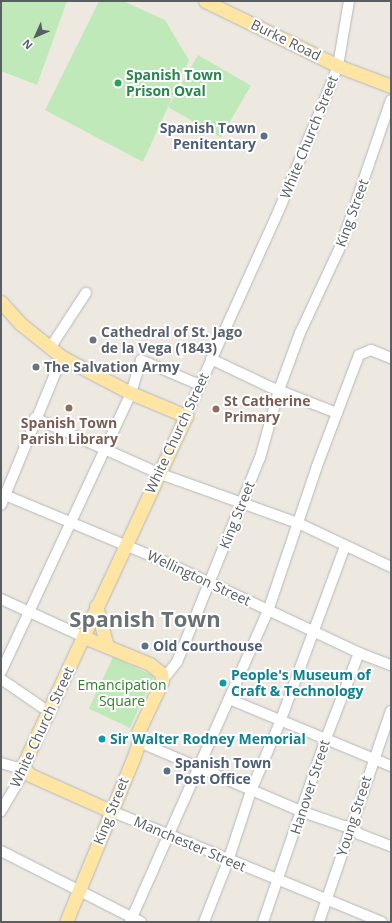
<!DOCTYPE html>
<html>
<head>
<meta charset="utf-8">
<style>
  body { margin:0 }
  #map { position:relative; width:392px; height:923px; overflow:hidden; background:#eee9e0; font-family:"Open Sans",sans-serif }
  div>[style] { position:absolute }
  .green>* { inset:0; background:#bfe9b9; transform-origin:0 0 }
  .roads { filter:drop-shadow(0 0 1px #b3b8bc) drop-shadow(0 0 1px #b3b8bc) }
  .minor>* { height:10px; margin:-5px; padding:0 5px; transform-origin:5px; border-radius:5px; background:#fff }
  .major>* { height:13px; margin:-6.5px; padding:0 6.5px; transform-origin:6.5px; border-radius:6.5px; background:#ffe5a3 }
  .dots>* { width:11px; height:11px; translate:-50% -50%; box-sizing:border-box; border:2px solid #fff; border-radius:50% }
  span { translate:-50% -50%; white-space:nowrap; text-align:center; line-height:1.15; -webkit-text-stroke:4px #fff; paint-order:stroke }
  .street-label { font-size:14px; color:#595e63 }
  .leisure-label { font-size:14px; color:#27864d; font-weight:700 }
  .left { translate:0 -50%; text-align:left }
  .service-label { font-size:14px; color:#4e5e75; font-weight:700 }
  .right { translate:-100% -50%; text-align:right }
  .worship-label { font-size:14px; color:#5b616d; font-weight:700 }
  .education-label { font-size:14px; color:#785e54; font-weight:700 }
  .culture-label { font-size:14px; color:#0d838f; font-weight:700 }
  .park-label { font-size:14px; color:#30822a }
  .town-label { font-size:22px; color:#6a7175; font-weight:700 }
  .frame { position:absolute; inset:0; border:2px solid #595e63; pointer-events:none }
  .north { position:absolute; left:16px; top:16px; width:40px; height:40px; -webkit-text-stroke:3px #fff; paint-order:stroke; rotate:225deg; font-size:11px; font-weight:700; line-height:16px; text-align:center; color:#595e63 }
  .north::after { content:''; display:block; margin:auto; width:14px; height:18px; background:#595e63; clip-path:polygon(50% 0,100% 100%,50% 72%,0 100%) }
</style>
</head>
<body>
<div id="map">
  <div class="green">
    <i style="clip-path:polygon(1px 1px,67px 1px,37px 85px,1px 71px)"></i>
    <i style="clip-path:polygon(99px 1px,123px 1px,165px 20px,189px 60px,143px 162px,45px 110px)"></i>
    <i style="left:198px;top:55px;width:61px;height:60px;rotate:30deg"></i>
    <i style="left:113px;top:657px;width:45px;height:57px;rotate:25deg"></i>
  </div>
  <div class="roads">
    <div class="minor">
      <i style="left:50px;top:348px;width:66px;rotate:-56.8deg"></i>
      <i style="left:211px;top:359px;width:65px;rotate:25.4deg"></i>
      <i style="left:270px;top:387px;width:72px;rotate:21.2deg"></i>
      <i style="left:186px;top:416px;width:226px;rotate:-65.7deg"></i>
      <i style="left:279px;top:210px;width:126px;rotate:-67.5deg"></i>
      <i style="left:327px;top:94px;width:30px;rotate:-69deg"></i>
      <i style="left:338px;top:66px;width:66px;rotate:-80.4deg"></i>
      <i style="left:35px;top:418px;width:135px;rotate:24.1deg"></i>
      <i style="left:158px;top:473px;width:149px;rotate:19.7deg"></i>
      <i style="left:298px;top:523px;width:103px;rotate:25.3deg"></i>
      <i style="left:5px;top:495px;width:177px;rotate:22.6deg"></i>
      <i style="left:168px;top:563px;width:211px;rotate:25.2deg"></i>
      <i style="left:359px;top:653px;width:34px;rotate:21deg"></i>
      <i style="left:1px;top:505px;width:160px;rotate:-67.6deg"></i>
      <i style="left:1px;top:599px;width:91px;rotate:24.6deg"></i>
      <i style="left:1px;top:672px;width:308px;rotate:-65deg"></i>
      <i style="left:131px;top:393px;width:34px;rotate:-73deg"></i>
      <i style="left:141px;top:360px;width:64px;rotate:23deg"></i>
      <i style="left:1px;top:679px;width:58px;rotate:34.5deg"></i>
      <i style="left:162px;top:681px;width:24px;rotate:-52deg"></i>
      <i style="left:177px;top:662px;width:220px;rotate:-67.9deg"></i>
      <i style="left:260px;top:458px;width:71px;rotate:-74.4deg"></i>
      <i style="left:279px;top:390px;width:61px;rotate:-69.8deg"></i>
      <i style="left:300px;top:333px;width:99px;rotate:-65deg"></i>
      <i style="left:342px;top:243px;width:151px;rotate:-71.1deg"></i>
      <i style="left:229px;top:699px;width:175px;rotate:22.5deg"></i>
      <i style="left:139px;top:742px;width:178px;rotate:23.1deg"></i>
      <i style="left:303px;top:812px;width:43px;rotate:18.9deg"></i>
      <i style="left:344px;top:826px;width:8px"></i>
      <i style="left:352px;top:826px;width:11px;rotate:49deg"></i>
      <i style="left:359px;top:834px;width:34px;rotate:21deg"></i>
      <i style="left:1px;top:763px;width:25px;rotate:16deg"></i>
      <i style="left:25px;top:770px;width:48px;rotate:120.3deg"></i>
      <i style="left:111px;top:811px;width:293px;rotate:22.3deg"></i>
      <i style="left:1px;top:851px;width:157px;rotate:26.9deg"></i>
      <i style="left:130px;top:922px;width:340px;rotate:-66.1deg"></i>
      <i style="left:268px;top:611px;width:153px;rotate:-71.3deg"></i>
      <i style="left:317px;top:466px;width:119px;rotate:-69.3deg"></i>
      <i style="left:359px;top:355px;width:13px;rotate:-23deg"></i>
      <i style="left:371px;top:350px;width:22px;rotate:22deg"></i>
      <i style="left:204px;top:922px;width:66px;rotate:-68.5deg"></i>
      <i style="left:228px;top:861px;width:74px;rotate:-71.8deg"></i>
      <i style="left:251px;top:791px;width:75px;rotate:-67.2deg"></i>
      <i style="left:280px;top:722px;width:188px;rotate:-69.7deg"></i>
      <i style="left:263px;top:922px;width:191px;rotate:-71.1deg"></i>
      <i style="left:325px;top:741px;width:94px;rotate:-68.9deg"></i>
      <i style="left:319px;top:922px;width:223px;rotate:-71.2deg"></i>
    </div>
    <div class="major">
      <i style="left:205px;top:1px;width:148px;rotate:26deg"></i>
      <i style="left:338px;top:66px;width:57px;rotate:20.7deg"></i>
      <i style="left:1px;top:302px;width:30px;rotate:48deg"></i>
      <i style="left:21px;top:324px;width:53px;rotate:38.8deg"></i>
      <i style="left:62px;top:357px;width:78px;rotate:27.6deg"></i>
      <i style="left:131px;top:393px;width:60px;rotate:22.7deg"></i>
      <i style="left:186px;top:416px;width:383px;rotate:115deg"></i>
      <i style="left:24px;top:763px;width:7px;rotate:82deg"></i>
      <i style="left:25px;top:770px;width:7px;rotate:45deg"></i>
      <i style="left:30px;top:775px;width:89px;rotate:24deg"></i>
      <i style="left:96px;top:606px;width:41px;rotate:74.6deg"></i>
      <i style="left:66px;top:922px;width:176px;rotate:-67.7deg"></i>
      <i style="left:133px;top:759px;width:18px;rotate:-71deg"></i>
      <i style="left:139px;top:742px;width:10px;rotate:-96deg"></i>
      <i style="left:138px;top:732px;width:56px;rotate:-64.8deg"></i>
      <i style="left:162px;top:681px;width:8px;rotate:-97deg"></i>
      <i style="left:161px;top:673px;width:14px;rotate:-141deg"></i>
      <i style="left:150px;top:664px;width:71px;rotate:-157.8deg"></i>
    </div>
  </div>
  <div class="dots">
    <i style="left:118px;top:83px;background:#2e9e5b"></i>
    <i style="left:264px;top:136px;background:#5c6f8a"></i>
    <i style="left:93px;top:340px;background:#6b7280"></i>
    <i style="left:36px;top:367px;background:#6b7280"></i>
    <i style="left:69px;top:408px;background:#8d6e63"></i>
    <i style="left:216px;top:409px;background:#8d6e63"></i>
    <i style="left:145px;top:646px;background:#5c6f8a"></i>
    <i style="left:223px;top:683px;background:#0f9aa8"></i>
    <i style="left:102px;top:739px;background:#0f9aa8"></i>
    <i style="left:167px;top:771px;background:#5c6f8a"></i>
  </div>
  <div class="street-label">
    <span style="left:286px;top:40px;rotate:26deg">Burke Road</span>
    <span style="left:309px;top:137px;rotate:-68deg">White Church Street</span>
    <span style="left:352px;top:213px;rotate:-70deg">King Street</span>
    <span style="left:177px;top:433px;rotate:-65deg">White Church Street</span>
    <span style="left:237px;top:515px;rotate:-68deg">King Street</span>
    <span style="left:199px;top:578px;rotate:25deg">Wellington Street</span>
    <span style="left:42px;top:727px;rotate:-65deg">White Church Street</span>
    <span style="left:310px;top:787px;rotate:-72deg">Hanover Street</span>
    <span style="left:111px;top:811px;rotate:-68deg">King Street</span>
    <span style="left:354px;top:816px;rotate:-72deg">Young Street</span>
    <span style="left:190px;top:844px;rotate:23deg">Manchester Street</span>
  </div>
  <div class="leisure-label">
    <span class="left" style="left:126px;top:83px">Spanish Town<br>Prison Oval</span>
  </div>
  <div class="service-label">
    <span class="right" style="left:256px;top:136px">Spanish Town<br>Penitentary</span>
    <span class="left" style="left:153px;top:646px">Old Courthouse</span>
    <span class="left" style="left:175px;top:771px">Spanish Town<br>Post Office</span>
  </div>
  <div class="worship-label">
    <span class="left" style="left:101px;top:340px">Cathedral of St. Jago<br>de la Vega (1843)</span>
    <span class="left" style="left:44px;top:367px">The Salvation Army</span>
  </div>
  <div class="education-label">
    <span class="left" style="left:224px;top:409px">St Catherine<br>Primary</span>
    <span style="left:69px;top:431px">Spanish Town<br>Parish Library</span>
  </div>
  <div class="culture-label">
    <span class="left" style="left:231px;top:683px">People's Museum of<br>Craft &amp; Technology</span>
    <span class="left" style="left:110px;top:739px">Sir Walter Rodney Memorial</span>
  </div>
  <div class="park-label">
    <span style="left:122px;top:693px">Emancipation<br>Square</span>
  </div>
  <div class="town-label">
    <span style="left:145px;top:619px">Spanish Town</span>
  </div>
  <div class="frame"></div>
  <div class="north">N</div>
</div>
</body>
</html>
